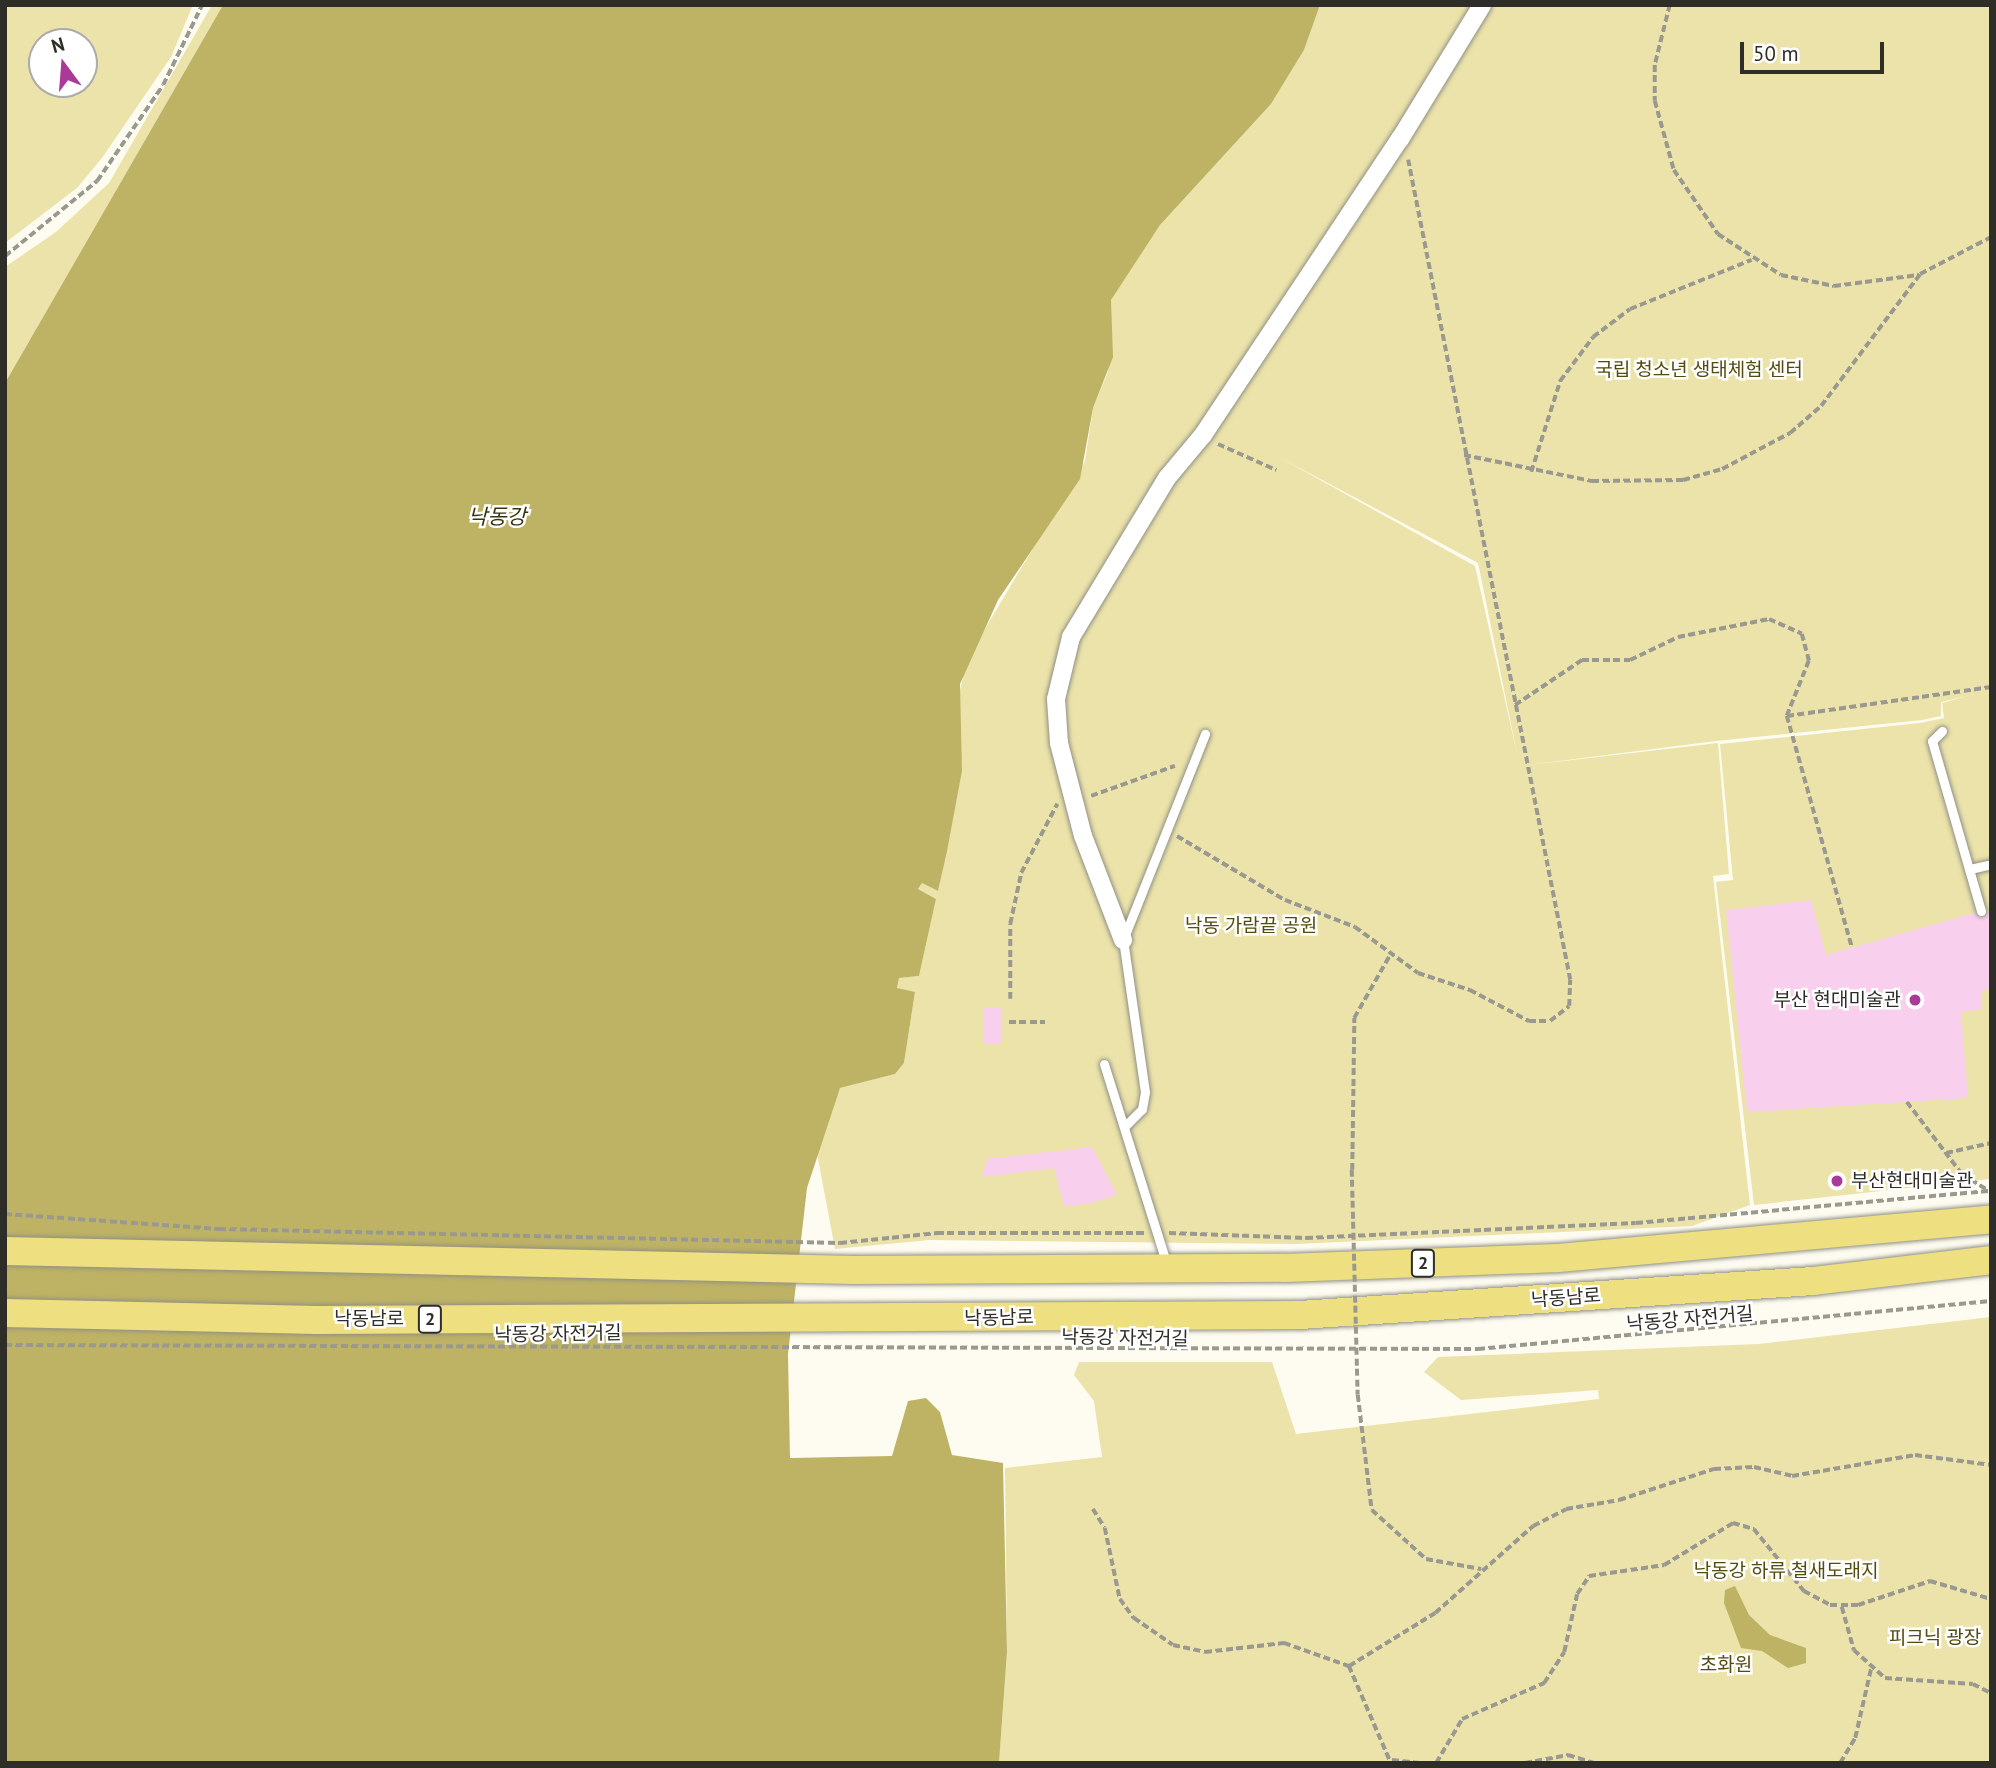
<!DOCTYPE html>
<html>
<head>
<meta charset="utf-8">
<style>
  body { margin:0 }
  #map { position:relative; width:1996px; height:1768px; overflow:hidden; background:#fefcf0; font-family:"PT Sans","Noto Sans KR",sans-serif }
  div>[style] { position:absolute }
  .green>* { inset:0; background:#ebe3aa }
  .water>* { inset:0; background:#beb265 }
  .building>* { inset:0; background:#f8d0ee; transform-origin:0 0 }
  .path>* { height:3.5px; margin-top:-1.75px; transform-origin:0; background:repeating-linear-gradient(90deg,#9a9990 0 7px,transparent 0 10.5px) }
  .roads { filter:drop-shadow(0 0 2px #919085) drop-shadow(0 0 2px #919085) }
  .lane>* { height:9px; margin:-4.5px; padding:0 4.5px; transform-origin:4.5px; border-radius:4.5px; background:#fff }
  .street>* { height:18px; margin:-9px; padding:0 9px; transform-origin:9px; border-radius:9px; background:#fff }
  .primary>* { height:28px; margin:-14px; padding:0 14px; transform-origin:14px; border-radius:14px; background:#eee080 }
  .path-bridge>* { height:3.5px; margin-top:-1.75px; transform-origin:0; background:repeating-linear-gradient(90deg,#9a9990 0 7px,transparent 0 10.5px) }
  .dots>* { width:19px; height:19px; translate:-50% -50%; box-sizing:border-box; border:4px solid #fff; border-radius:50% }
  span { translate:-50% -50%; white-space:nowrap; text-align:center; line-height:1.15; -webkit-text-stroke:5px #fff; paint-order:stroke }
  .shield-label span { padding:2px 5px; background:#fff; border:2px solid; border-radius:5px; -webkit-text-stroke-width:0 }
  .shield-label { font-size:18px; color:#2e2d28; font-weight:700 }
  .park-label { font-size:19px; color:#544c0f }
  .poi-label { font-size:19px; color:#2e2d28 }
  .right { translate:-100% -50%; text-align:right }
  .left { translate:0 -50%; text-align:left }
  .street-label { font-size:19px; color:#2e2d28 }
  .water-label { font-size:21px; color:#393411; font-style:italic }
  .frame { position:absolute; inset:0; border:7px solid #2e2d28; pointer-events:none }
  .north { position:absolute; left:28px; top:28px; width:70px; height:70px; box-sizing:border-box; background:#fff; border:2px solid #ababa9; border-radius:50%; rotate:344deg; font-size:19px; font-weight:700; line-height:28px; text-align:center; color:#2e2d28 }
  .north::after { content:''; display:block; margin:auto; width:24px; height:32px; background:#aa3a97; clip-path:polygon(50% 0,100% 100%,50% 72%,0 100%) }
  .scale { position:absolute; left:1740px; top:42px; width:144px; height:32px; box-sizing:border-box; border:4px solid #2e2d28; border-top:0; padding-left:9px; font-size:21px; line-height:24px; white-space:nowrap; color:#2e2d28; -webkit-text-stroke:5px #fff; paint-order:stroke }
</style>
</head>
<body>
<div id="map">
  <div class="green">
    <i style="clip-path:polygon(evenodd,5px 5px,193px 5px,171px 57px,102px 158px,77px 188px,5px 243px,5px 5px,42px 42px,84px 42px,84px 84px,42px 84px,42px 42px)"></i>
    <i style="clip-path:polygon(212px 5px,223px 5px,5px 383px,5px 267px,56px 232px,109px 183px)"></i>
    <i style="clip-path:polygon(evenodd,1320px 5px,1991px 5px,1991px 1179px,1754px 1205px,1716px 882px,1733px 880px,1720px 744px,1920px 723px,1944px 718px,1942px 703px,1967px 696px,1941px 702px,1941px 716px,1922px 720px,1716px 741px,1520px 766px,1718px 743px,1729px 874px,1713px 876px,1750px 1205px,1692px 1226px,1296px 1244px,929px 1240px,835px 1249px,816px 1148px,840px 1088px,895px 1074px,904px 1063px,915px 992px,897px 989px,899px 978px,919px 976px,936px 899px,918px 889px,922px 883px,938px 891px,962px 771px,956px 709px,967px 659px,1085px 461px,1093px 408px,1108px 372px,1111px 300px,1119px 284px,1160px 225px,1271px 104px,1304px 50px,1320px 5px,1277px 456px,1478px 563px,1518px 758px,1475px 566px,1277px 456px)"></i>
    <i style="clip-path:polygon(1991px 1317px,1991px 1763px,999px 1763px,1007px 1652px,1005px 1468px,1102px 1457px,1094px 1401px,1074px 1375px,1079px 1362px,1272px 1362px,1296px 1434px,1599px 1399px,1598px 1390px,1461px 1400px,1424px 1372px,1438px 1357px,1758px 1344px)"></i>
  </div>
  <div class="water">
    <i style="clip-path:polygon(223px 5px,1320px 5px,1304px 50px,1271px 104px,1160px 225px,1111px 300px,1113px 357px,1093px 408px,1080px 479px,998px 600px,960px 684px,962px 771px,947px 851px,938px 891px,922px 883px,918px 889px,936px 899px,919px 976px,899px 978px,897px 988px,915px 992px,904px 1063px,895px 1074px,840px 1088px,807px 1188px,788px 1354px,790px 1458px,892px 1456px,908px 1401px,926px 1398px,940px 1412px,952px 1455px,1003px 1463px,1007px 1652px,999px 1763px,5px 1763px,5px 383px)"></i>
    <i style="clip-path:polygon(1735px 1586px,1749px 1615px,1770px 1635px,1806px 1648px,1806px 1663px,1788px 1668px,1762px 1651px,1741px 1648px,1724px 1603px,1725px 1590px)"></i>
  </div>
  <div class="building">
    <i style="clip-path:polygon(1811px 900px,1826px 955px,1974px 913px,1984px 917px,1991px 908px,1991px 988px,1981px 991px,1981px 1009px,1961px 1012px,1968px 1098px,1747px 1112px,1726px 910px)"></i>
    <i style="left:983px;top:1008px;width:18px;height:36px"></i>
    <i style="clip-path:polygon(1092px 1147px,1117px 1195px,1087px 1204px,1064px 1206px,1054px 1168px,982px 1177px,987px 1159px)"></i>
  </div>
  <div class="path">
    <i style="left:1670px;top:5px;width:62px;rotate:104deg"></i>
    <i style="left:1655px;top:65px;width:36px;rotate:90deg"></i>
    <i style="left:1655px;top:101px;width:72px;rotate:74.6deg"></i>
    <i style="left:1674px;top:170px;width:78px;rotate:55.5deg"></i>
    <i style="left:1718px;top:234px;width:75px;rotate:33.1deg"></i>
    <i style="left:1781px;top:275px;width:54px;rotate:11.7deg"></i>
    <i style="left:1834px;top:286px;width:85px;rotate:-7.5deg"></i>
    <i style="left:5px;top:256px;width:119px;rotate:-39.2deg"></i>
    <i style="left:97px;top:181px;width:116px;rotate:-55.5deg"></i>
    <i style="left:163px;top:85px;width:89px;rotate:-64deg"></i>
    <i style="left:1218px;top:444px;width:64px;rotate:24.1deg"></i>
    <i style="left:1464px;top:455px;width:131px;rotate:11.5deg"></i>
    <i style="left:1592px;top:481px;width:91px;rotate:-0.6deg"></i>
    <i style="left:1683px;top:480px;width:41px;rotate:-15.8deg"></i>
    <i style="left:1722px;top:469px;width:77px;rotate:-27.9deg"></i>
    <i style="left:1790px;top:433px;width:41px;rotate:-41.1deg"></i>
    <i style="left:1821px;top:406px;width:165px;rotate:-53.1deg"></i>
    <i style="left:1920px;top:274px;width:80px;rotate:-27.5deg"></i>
    <i style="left:1531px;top:472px;width:96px;rotate:-72.3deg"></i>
    <i style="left:1560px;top:381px;width:55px;rotate:-53.1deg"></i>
    <i style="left:1593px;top:337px;width:46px;rotate:-37.1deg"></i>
    <i style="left:1630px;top:309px;width:131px;rotate:-22deg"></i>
    <i style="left:1515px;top:705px;width:81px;rotate:-33.9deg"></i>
    <i style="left:1582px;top:660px;width:48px"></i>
    <i style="left:1630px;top:660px;width:53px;rotate:-25.6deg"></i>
    <i style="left:1678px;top:637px;width:93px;rotate:-11.2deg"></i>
    <i style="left:1769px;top:619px;width:36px;rotate:24deg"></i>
    <i style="left:1802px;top:634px;width:28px;rotate:75deg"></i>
    <i style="left:1809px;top:661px;width:59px;rotate:111.8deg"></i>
    <i style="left:1787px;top:716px;width:206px;rotate:-8.1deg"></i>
    <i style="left:1787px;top:716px;width:240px;rotate:74.3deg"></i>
    <i style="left:1091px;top:796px;width:89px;rotate:-19.7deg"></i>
    <i style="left:1177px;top:836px;width:126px;rotate:30.7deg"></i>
    <i style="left:1285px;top:900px;width:75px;rotate:21.1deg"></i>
    <i style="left:1355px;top:927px;width:78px;rotate:36.1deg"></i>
    <i style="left:1418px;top:973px;width:55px;rotate:18.1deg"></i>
    <i style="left:1470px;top:990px;width:67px;rotate:27.7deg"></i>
    <i style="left:1529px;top:1021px;width:21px"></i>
    <i style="left:1550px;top:1021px;width:24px;rotate:-38deg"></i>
    <i style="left:1569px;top:1006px;width:26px;rotate:-88deg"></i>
    <i style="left:1570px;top:980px;width:836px;rotate:-101.18deg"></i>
    <i style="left:1010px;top:999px;width:75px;rotate:-90deg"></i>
    <i style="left:1010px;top:924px;width:52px;rotate:-77.8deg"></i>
    <i style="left:1021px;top:873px;width:78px;rotate:-62.4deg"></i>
    <i style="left:1009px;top:1022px;width:36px"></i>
    <i style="left:1907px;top:1102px;width:91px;rotate:52.6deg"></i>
    <i style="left:1962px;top:1174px;width:31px;rotate:32deg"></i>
    <i style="left:1946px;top:1153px;width:46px;rotate:-12.5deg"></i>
    <i style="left:1352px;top:1170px;width:152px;rotate:-89.2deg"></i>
    <i style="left:1354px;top:1018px;width:73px;rotate:-60.3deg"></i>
    <i style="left:5px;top:1214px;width:215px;rotate:4deg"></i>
    <i style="left:219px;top:1229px;width:621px;rotate:1.29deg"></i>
    <i style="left:840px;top:1243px;width:98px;rotate:-5.9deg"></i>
    <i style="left:937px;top:1233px;width:207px"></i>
    <i style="left:1169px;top:1233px;width:137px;rotate:2.1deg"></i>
    <i style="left:1306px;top:1238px;width:330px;rotate:-2.6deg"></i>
    <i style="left:1636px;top:1223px;width:356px;rotate:-5.2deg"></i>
    <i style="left:5px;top:1345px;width:1473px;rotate:0.16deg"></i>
    <i style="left:1478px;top:1349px;width:515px;rotate:-5.35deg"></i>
    <i style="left:1358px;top:1395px;width:116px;rotate:83.1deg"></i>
    <i style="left:1372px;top:1510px;width:73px;rotate:42.2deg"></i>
    <i style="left:1426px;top:1559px;width:56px;rotate:10.3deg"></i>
    <i style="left:1093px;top:1509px;width:22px;rotate:58deg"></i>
    <i style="left:1105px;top:1528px;width:73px;rotate:78.1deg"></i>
    <i style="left:1120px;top:1599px;width:24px;rotate:54deg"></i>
    <i style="left:1134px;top:1618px;width:47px;rotate:34.7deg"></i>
    <i style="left:1173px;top:1645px;width:33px;rotate:12deg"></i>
    <i style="left:1205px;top:1652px;width:80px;rotate:-6.5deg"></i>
    <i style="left:1284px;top:1643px;width:69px;rotate:19.5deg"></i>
    <i style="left:1349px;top:1666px;width:106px;rotate:66.6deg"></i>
    <i style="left:1842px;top:1607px;width:45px;rotate:74.4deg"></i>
    <i style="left:1854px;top:1650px;width:42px;rotate:42.1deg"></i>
    <i style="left:1885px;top:1678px;width:88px;rotate:3.9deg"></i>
    <i style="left:1973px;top:1684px;width:20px;rotate:27deg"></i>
    <i style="left:1349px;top:1666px;width:101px;rotate:-31.6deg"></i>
    <i style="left:1435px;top:1613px;width:131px;rotate:-41.6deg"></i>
    <i style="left:1533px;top:1526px;width:37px;rotate:-27deg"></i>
    <i style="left:1566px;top:1509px;width:54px;rotate:-9.6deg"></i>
    <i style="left:1619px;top:1500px;width:100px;rotate:-18.1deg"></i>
    <i style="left:1714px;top:1469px;width:40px;rotate:-2.9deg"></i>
    <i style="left:1754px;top:1467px;width:39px;rotate:13deg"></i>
    <i style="left:1792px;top:1476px;width:125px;rotate:-9.7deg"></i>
    <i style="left:1915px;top:1455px;width:77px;rotate:7.5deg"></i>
    <i style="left:1392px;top:1760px;width:30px;rotate:6deg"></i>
    <i style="left:1436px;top:1763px;width:51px;rotate:-59.4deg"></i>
    <i style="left:1462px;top:1719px;width:90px;rotate:-23.7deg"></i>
    <i style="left:1544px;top:1683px;width:37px;rotate:-57deg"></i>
    <i style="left:1564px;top:1652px;width:59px;rotate:-77.4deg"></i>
    <i style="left:1577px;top:1594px;width:22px;rotate:-56deg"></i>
    <i style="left:1589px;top:1576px;width:76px;rotate:-8.3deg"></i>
    <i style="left:1664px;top:1565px;width:81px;rotate:-31.3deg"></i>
    <i style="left:1733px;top:1523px;width:22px;rotate:16deg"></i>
    <i style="left:1754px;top:1529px;width:80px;rotate:51.1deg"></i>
    <i style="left:1804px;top:1591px;width:30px;rotate:28deg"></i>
    <i style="left:1830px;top:1605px;width:28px"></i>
    <i style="left:1858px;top:1605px;width:76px;rotate:-18.4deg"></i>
    <i style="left:1930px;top:1581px;width:64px;rotate:16.4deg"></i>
    <i style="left:1525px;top:1763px;width:44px;rotate:-10.5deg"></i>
    <i style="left:1568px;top:1755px;width:28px;rotate:17deg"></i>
    <i style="left:1840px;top:1763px;width:29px;rotate:-59deg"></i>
    <i style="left:1855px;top:1738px;width:72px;rotate:-77.1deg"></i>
  </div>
  <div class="roads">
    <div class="lane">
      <i style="left:1942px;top:731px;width:14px;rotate:135deg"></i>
      <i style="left:1932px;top:741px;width:177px;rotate:73.9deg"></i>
      <i style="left:1970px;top:869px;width:22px;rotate:-13deg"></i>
      <i style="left:1104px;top:1064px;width:211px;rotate:72.6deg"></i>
      <i style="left:1124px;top:1127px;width:25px;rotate:-45deg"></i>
      <i style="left:1142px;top:1109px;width:17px;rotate:-80deg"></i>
      <i style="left:1145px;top:1092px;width:154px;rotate:-98.2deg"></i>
      <i style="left:1123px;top:940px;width:222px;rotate:-68.3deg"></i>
    </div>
    <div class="street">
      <i style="left:1123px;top:940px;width:111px;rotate:-111deg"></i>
      <i style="left:1083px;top:836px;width:96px;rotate:-104.5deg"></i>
      <i style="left:1059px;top:743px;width:44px;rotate:-93.9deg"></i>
      <i style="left:1056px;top:699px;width:64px;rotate:-76.4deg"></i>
      <i style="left:1071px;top:637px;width:186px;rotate:-58.9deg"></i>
      <i style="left:1167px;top:478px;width:56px;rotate:-50.1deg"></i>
      <i style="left:1203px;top:435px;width:356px;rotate:-56.4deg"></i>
      <i style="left:1400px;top:139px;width:157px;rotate:-58.5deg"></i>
    </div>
    <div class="primary">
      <i style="left:5px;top:1251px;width:848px;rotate:1.28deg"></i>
      <i style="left:853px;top:1270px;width:432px;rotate:-0.3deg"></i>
      <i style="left:1285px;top:1268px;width:273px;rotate:-2.1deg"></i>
      <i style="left:1558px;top:1258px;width:435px;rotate:-5.1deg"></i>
      <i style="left:5px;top:1313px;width:312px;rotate:1.3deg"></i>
      <i style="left:317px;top:1320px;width:983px;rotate:-0.29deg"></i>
      <i style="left:1300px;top:1315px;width:514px;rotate:-3.79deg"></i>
      <i style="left:1813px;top:1281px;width:179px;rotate:-6.7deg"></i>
    </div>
  </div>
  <div class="path-bridge">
    <i style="left:1352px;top:1170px;width:225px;rotate:88.5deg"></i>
  </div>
  <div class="dots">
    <i style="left:1915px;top:1000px;background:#aa3a97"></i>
    <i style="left:1837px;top:1181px;background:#aa3a97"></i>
  </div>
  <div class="shield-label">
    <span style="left:1423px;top:1263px">2</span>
    <span style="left:430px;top:1319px">2</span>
  </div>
  <div class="park-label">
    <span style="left:1699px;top:370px">국립 청소년 생태체험 센터</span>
    <span style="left:1251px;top:926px">낙동 가람끝 공원</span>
    <span style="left:1786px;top:1571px">낙동강 하류 철새도래지</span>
    <span style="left:1935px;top:1638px">피크닉 광장</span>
    <span style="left:1726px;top:1665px">초화원</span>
  </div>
  <div class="poi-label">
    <span class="right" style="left:1901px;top:1000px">부산 현대미술관</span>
    <span class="left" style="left:1851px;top:1181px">부산현대미술관</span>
  </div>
  <div class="street-label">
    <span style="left:1566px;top:1298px;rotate:-4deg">낙동남로</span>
    <span style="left:999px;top:1318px;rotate:-1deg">낙동남로</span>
    <span style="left:369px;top:1319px">낙동남로</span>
    <span style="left:1690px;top:1319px;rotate:-5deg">낙동강 자전거길</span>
    <span style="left:558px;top:1334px;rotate:-1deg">낙동강 자전거길</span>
    <span style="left:1125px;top:1338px;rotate:1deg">낙동강 자전거길</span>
  </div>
  <div class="water-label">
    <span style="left:497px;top:517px">낙동강</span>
  </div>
  <div class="frame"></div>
  <div class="north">N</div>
  <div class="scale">50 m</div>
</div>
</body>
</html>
